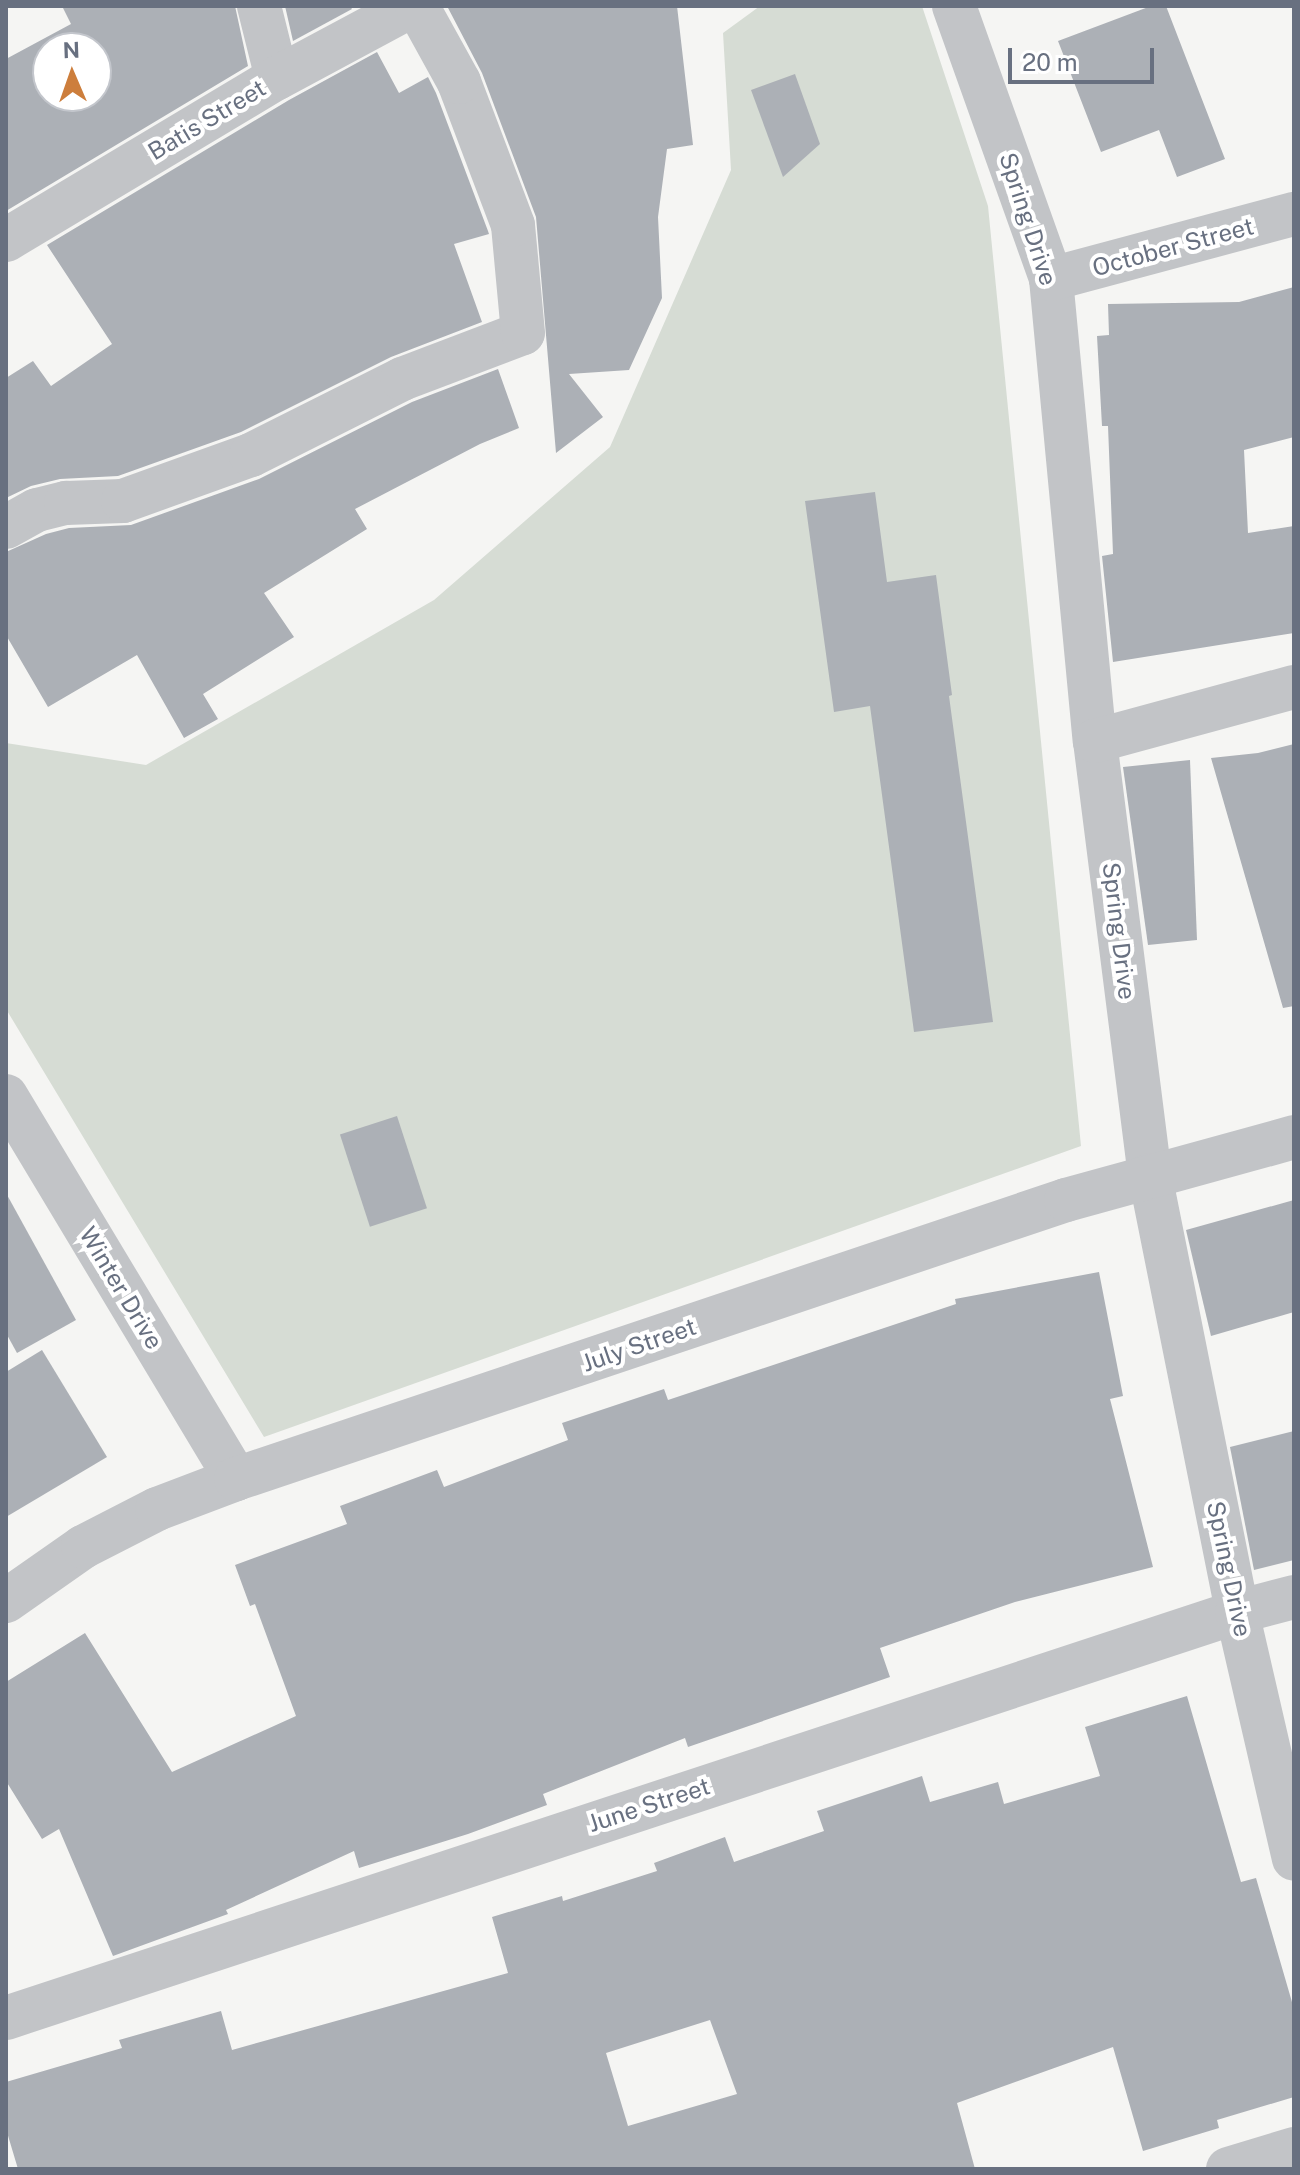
<!DOCTYPE html>
<html>
<head>
<meta charset="utf-8">
<style>
  body { margin:0 }
  #map { position:relative; width:1300px; height:2175px; overflow:hidden; background:#f5f5f3; font-family:"Public Sans",sans-serif }
  div>[style] { position:absolute }
  .green>* { inset:0; background:#d6dcd4 }
  .building>* { inset:0; background:#acb0b6; transform-origin:0 0 }
  .street>* { height:44px; margin:-22px; padding:0 22px; transform-origin:22px; border-radius:22px; background:#c2c4c7 }
  span { translate:-50% -50%; white-space:nowrap; text-align:center; line-height:1.15; -webkit-text-stroke:8px #fff; paint-order:stroke }
  .street-label { font-size:24px; color:#687080 }
  .frame { position:absolute; inset:0; border:8px solid #687080; pointer-events:none }
  .north { position:absolute; left:32px; top:32px; width:80px; height:80px; box-sizing:border-box; background:#fff; border:2px solid #c3c6cc; border-radius:50%; rotate:358deg; font-size:22px; font-weight:700; line-height:32px; text-align:center; color:#687080 }
  .north::after { content:''; display:block; margin:auto; width:28px; height:36px; background:#cd7e3c; clip-path:polygon(50% 0,100% 100%,50% 72%,0 100%) }
  .scale { position:absolute; left:1008px; top:48px; width:146px; height:36px; box-sizing:border-box; border:4px solid #687080; border-top:0; padding-left:10px; font-size:24px; line-height:28px; white-space:nowrap; color:#687080; -webkit-text-stroke:6px #fff; paint-order:stroke }
</style>
</head>
<body>
<div id="map">
  <div class="green">
    <i style="clip-path:polygon(760px 6px,922px 6px,988px 206px,1081px 1146px,264px 1437px,6px 1009px,6px 743px,146px 765px,434px 600px,610px 447px,731px 170px,723px 33px)"></i>
  </div>
  <div class="building">
    <i style="clip-path:polygon(evenodd,62px 6px,235px 6px,248px 66px,6px 211px,6px 59px,71px 24px,62px 6px,48px 48px,96px 48px,96px 96px,48px 96px,48px 48px)"></i>
    <i style="clip-path:polygon(285px 6px,350px 6px,352px 9px,293px 41px)"></i>
    <i style="clip-path:polygon(447px 6px,677px 6px,693px 145px,667px 149px,658px 217px,662px 298px,629px 370px,569px 374px,603px 417px,556px 453px,536px 217px,482px 73px)"></i>
    <i style="clip-path:polygon(1151px 6px,1166px 6px,1225px 159px,1177px 177px,1159px 130px,1101px 152px,1058px 41px)"></i>
    <i style="clip-path:polygon(377px 52px,399px 93px,428px 77px,436px 93px,488px 231px,489px 234px,454px 244px,482px 322px,391px 357px,241px 432px,118px 476px,60px 479px,31px 486px,6px 498px,6px 378px,33px 361px,51px 386px,112px 344px,47px 245px,289px 100px)"></i>
    <i style="clip-path:polygon(795px 74px,820px 144px,783px 177px,751px 90px)"></i>
    <i style="clip-path:polygon(1294px 287px,1294px 437px,1244px 450px,1248px 533px,1294px 526px,1294px 633px,1113px 662px,1102px 556px,1113px 554px,1108px 426px,1102px 426px,1097px 336px,1109px 335px,1108px 304px,1239px 302px)"></i>
    <i style="clip-path:polygon(498px 369px,519px 428px,480px 444px,355px 509px,367px 529px,264px 593px,294px 637px,203px 694px,218px 719px,184px 738px,137px 655px,48px 707px,6px 635px,6px 552px,46px 534px,69px 528px,131px 525px,259px 479px,412px 402px)"></i>
    <i style="clip-path:polygon(875px 492px,887px 582px,936px 575px,952px 695px,949px 696px,993px 1022px,914px 1032px,870px 706px,834px 712px,805px 501px)"></i>
    <i style="clip-path:polygon(1294px 744px,1294px 1006px,1283px 1008px,1211px 758px,1258px 753px)"></i>
    <i style="clip-path:polygon(1190px 760px,1197px 940px,1148px 945px,1123px 767px)"></i>
    <i style="left:397px;top:1116px;width:97px;height:60px;rotate:72deg"></i>
    <i style="clip-path:polygon(6px 1193px,76px 1320px,17px 1353px,6px 1333px)"></i>
    <i style="clip-path:polygon(1294px 1200px,1294px 1312px,1211px 1336px,1186px 1230px)"></i>
    <i style="clip-path:polygon(1099px 1272px,1123px 1396px,1110px 1399px,1153px 1567px,1015px 1602px,880px 1648px,890px 1677px,688px 1747px,685px 1738px,543px 1794px,547px 1805px,468px 1834px,359px 1868px,354px 1851px,226px 1910px,228px 1914px,113px 1956px,59px 1829px,42px 1839px,6px 1781px,6px 1682px,85px 1633px,172px 1772px,296px 1716px,255px 1604px,250px 1606px,235px 1565px,347px 1524px,340px 1506px,437px 1470px,444px 1487px,568px 1440px,562px 1423px,664px 1389px,668px 1400px,956px 1304px,955px 1299px)"></i>
    <i style="clip-path:polygon(42px 1350px,107px 1457px,6px 1517px,6px 1372px)"></i>
    <i style="clip-path:polygon(1294px 1431px,1294px 1560px,1254px 1570px,1230px 1447px)"></i>
    <i style="clip-path:polygon(evenodd,1187px 1696px,1241px 1882px,1256px 1878px,1294px 2009px,1294px 2097px,1217px 2120px,1219px 2128px,1143px 2151px,1113px 2047px,957px 2103px,975px 2169px,18px 2169px,6px 2129px,6px 2082px,122px 2048px,119px 2040px,221px 2011px,232px 2050px,508px 1973px,492px 1917px,562px 1896px,563px 1901px,657px 1871px,654px 1863px,725px 1837px,734px 1862px,824px 1831px,817px 1811px,922px 1776px,930px 1802px,998px 1782px,1004px 1804px,1100px 1776px,1085px 1727px,1187px 1696px,710px 2020px,737px 2094px,628px 2126px,606px 2053px,710px 2020px)"></i>
  </div>
  <div class="street">
    <i style="left:259px;top:6px;width:74px;rotate:76deg"></i>
    <i style="left:954px;top:6px;width:290px;rotate:70.4deg"></i>
    <i style="left:1051px;top:279px;width:464px;rotate:84.6deg"></i>
    <i style="left:1095px;top:741px;width:437px;rotate:82.8deg"></i>
    <i style="left:1150px;top:1175px;width:446px;rotate:78.7deg"></i>
    <i style="left:1237px;top:1612px;width:253px;rotate:77deg"></i>
    <i style="left:6px;top:240px;width:316px;rotate:-30.9deg"></i>
    <i style="left:277px;top:78px;width:152px;rotate:-28.2deg"></i>
    <i style="left:1051px;top:279px;width:252px;rotate:-15deg"></i>
    <i style="left:6px;top:527px;width:35px;rotate:-29deg"></i>
    <i style="left:37px;top:510px;width:30px;rotate:-14deg"></i>
    <i style="left:66px;top:503px;width:57px;rotate:-2deg"></i>
    <i style="left:123px;top:501px;width:136px;rotate:-19.8deg"></i>
    <i style="left:251px;top:455px;width:169px;rotate:-26.7deg"></i>
    <i style="left:402px;top:379px;width:129px;rotate:-20.8deg"></i>
    <i style="left:523px;top:333px;width:108px;rotate:-95.3deg"></i>
    <i style="left:513px;top:225px;width:153px;rotate:-110.7deg"></i>
    <i style="left:459px;top:82px;width:87px;rotate:-118.9deg"></i>
    <i style="left:1095px;top:741px;width:206px;rotate:-15.2deg"></i>
    <i style="left:6px;top:1096px;width:447px;rotate:59deg"></i>
    <i style="left:6px;top:1601px;width:94px;rotate:-35deg"></i>
    <i style="left:83px;top:1547px;width:83px;rotate:-27.2deg"></i>
    <i style="left:157px;top:1509px;width:85px;rotate:-20.8deg"></i>
    <i style="left:236px;top:1479px;width:876px;rotate:-18.58deg"></i>
    <i style="left:1066px;top:1200px;width:237px;rotate:-15.4deg"></i>
    <i style="left:6px;top:2018px;width:1296px;rotate:-18.25deg"></i>
    <i style="left:1237px;top:1612px;width:59px;rotate:-14.7deg"></i>
    <i style="left:1228px;top:2169px;width:69px;rotate:-16.9deg"></i>
  </div>
  <div class="street-label">
    <span style="left:207px;top:120px;rotate:-31deg">Batis Street</span>
    <span style="left:1028px;top:219px;rotate:72deg">Spring Drive</span>
    <span style="left:1173px;top:247px;rotate:-15deg">October Street</span>
    <span style="left:1119px;top:931px;rotate:83deg">Spring Drive</span>
    <span style="left:121px;top:1288px;rotate:59deg">Winter Drive</span>
    <span style="left:639px;top:1345px;rotate:-19deg">July Street</span>
    <span style="left:1229px;top:1569px;rotate:78deg">Spring Drive</span>
    <span style="left:649px;top:1805px;rotate:-18deg">June Street</span>
  </div>
  <div class="frame"></div>
  <div class="north">N</div>
  <div class="scale">20 m</div>
</div>
</body>
</html>
